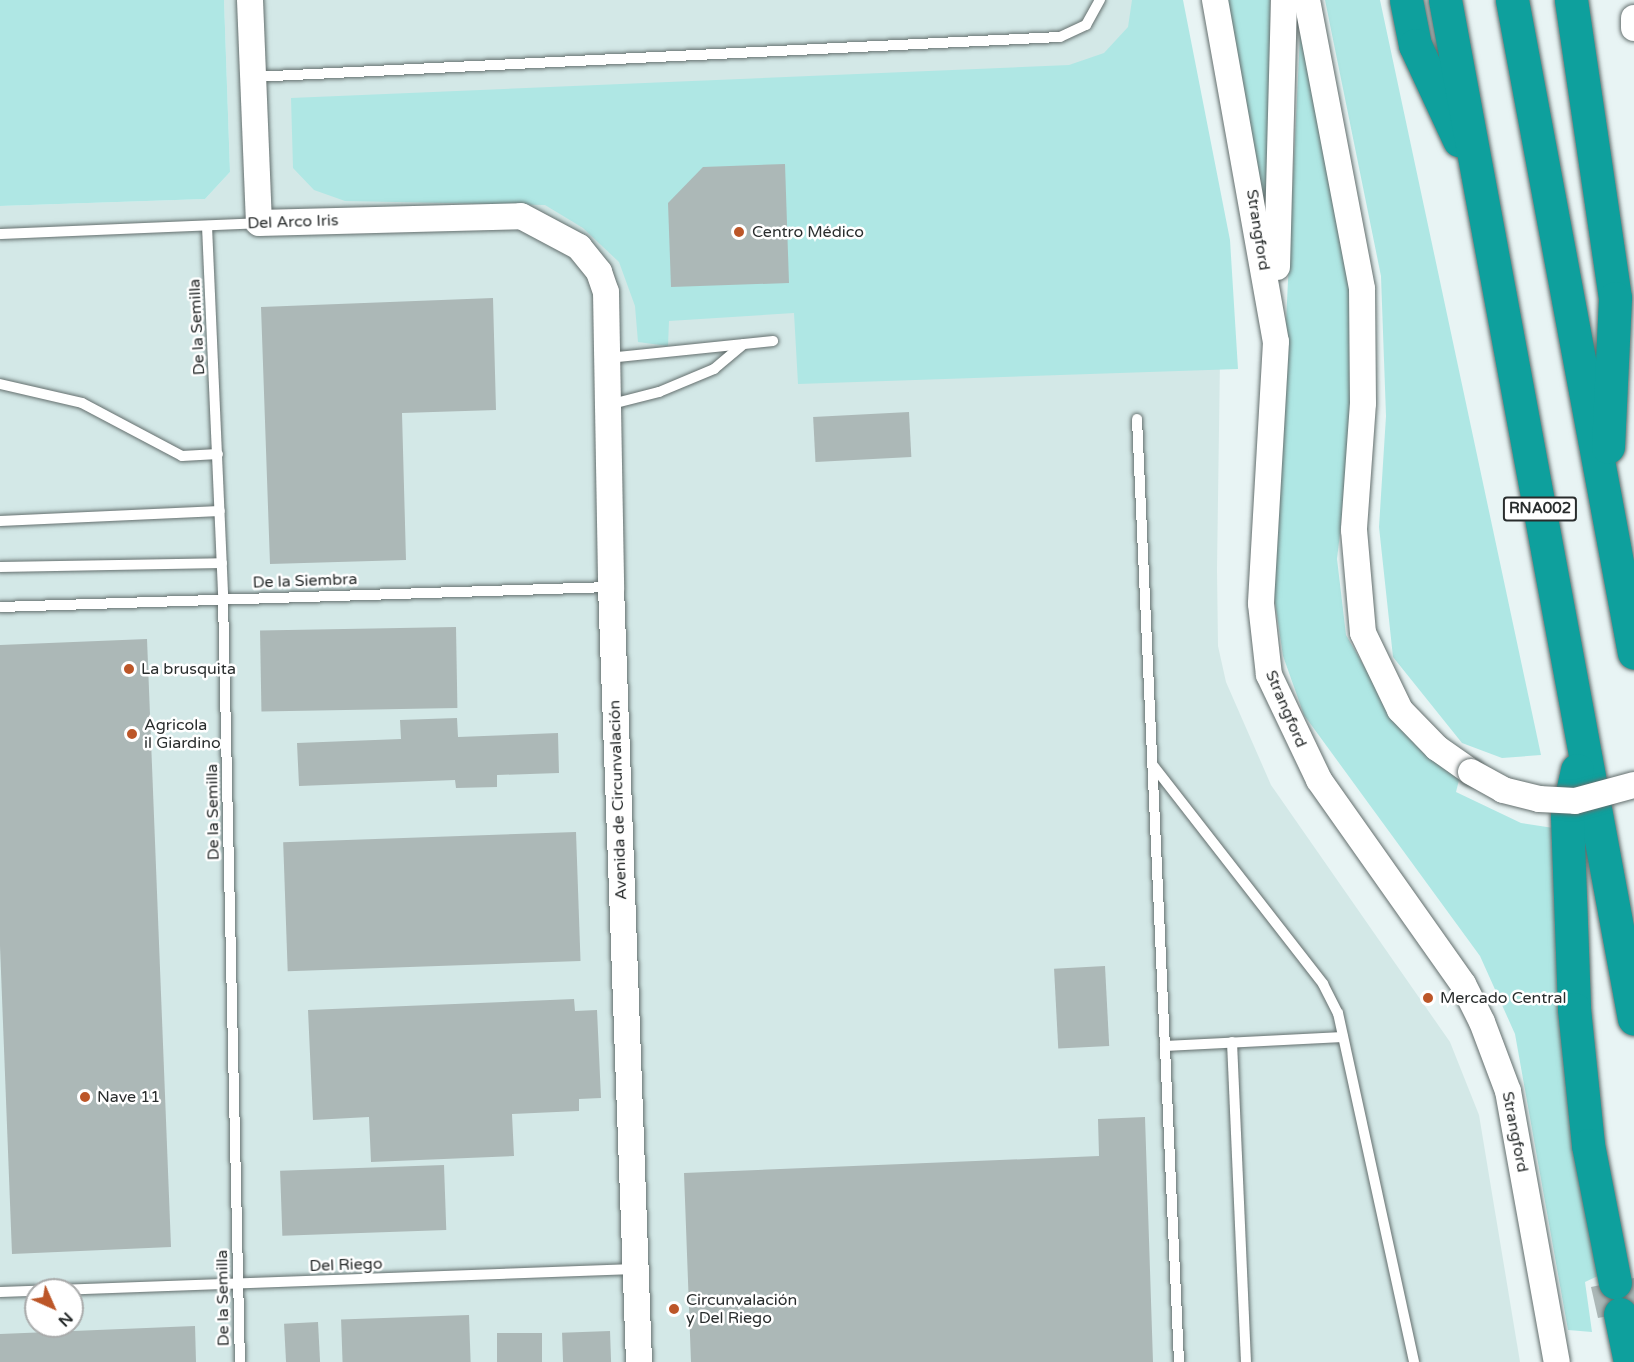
<!DOCTYPE html>
<html>
<head>
<meta charset="utf-8">
<style>
  body { margin:0 }
  #map { position:relative; width:1634px; height:1362px; overflow:hidden; background:#e8f4f4; font-family:"Varela Round",sans-serif }
  div>[style] { position:absolute }
  .built>* { inset:0; background:#d3e8e7 }
  .green>* { inset:0; background:#afe7e4 }
  .building>* { inset:0; background:#acb8b7; transform-origin:0 0 }
  .roads { filter:drop-shadow(0 0 2px #646f6e) drop-shadow(0 0 2px #646f6e) }
  .service>* { height:10px; margin:-5px; padding:0 5px; transform-origin:5px; border-radius:5px; background:#fff }
  .tertiary>* { height:26px; margin:-13px; padding:0 13px; transform-origin:13px; border-radius:13px; background:#fff }
  .motorway>* { height:33px; margin:-16.5px; padding:0 16.5px; transform-origin:16.5px; border-radius:16.5px; background:#0ea09d }
  .bridges { filter:drop-shadow(0 0 2px #646f6e) drop-shadow(0 0 2px #646f6e) }
  .tertiary-bridge>* { height:26px; margin:-13px; padding:0 13px; transform-origin:13px; border-radius:13px; background:#fff }
  .dots>* { width:16px; height:16px; translate:-50% -50%; box-sizing:border-box; border:3px solid #fff; border-radius:50% }
  span { translate:-50% -50%; white-space:nowrap; text-align:center; line-height:1.15; -webkit-text-stroke:5px #fff; paint-order:stroke }
  .shield-label span { padding:2px 4px; background:#fff; border:2px solid; border-radius:4px; -webkit-text-stroke-width:0 }
  .shield-label { font-size:15px; color:#292d2d; font-weight:700 }
  .street-label { font-size:16px; color:#292d2d }
  .poi-label { font-size:16px; color:#292d2d }
  .left { translate:0 -50%; text-align:left }
  .north { position:absolute; left:24px; top:1278px; width:60px; height:60px; box-sizing:border-box; background:#fff; border:2px solid #a9abab; border-radius:50%; rotate:135deg; font-size:16px; font-weight:700; line-height:24px; text-align:center; color:#292d2d }
  .north::after { content:''; display:block; margin:auto; width:21px; height:27px; background:#bc5628; clip-path:polygon(50% 0,100% 100%,50% 72%,0 100%) }
</style>
</head>
<body>
<div id="map">
  <div class="built">
    <i style="clip-path:polygon(evenodd,224px 0,1175px 0,1220px 359px,1217px 570px,1218px 646px,1226px 682px,1271px 785px,1450px 1042px,1479px 1115px,1520px 1362px,0 1362px,0 206px,205px 199px,230px 172px,224px 0,36px 1290px,72px 1290px,72px 1326px,36px 1326px,36px 1290px)"></i>
  </div>
  <div class="green">
    <i style="clip-path:polygon(0 0,224px 0,230px 172px,205px 199px,0 206px)"></i>
    <i style="clip-path:polygon(1132px 0,1183px 0,1230px 240px,1238px 369px,798px 384px,794px 313px,669px 321px,668px 346px,638px 342px,635px 306px,619px 262px,583px 228px,545px 205px,345px 201px,314px 190px,293px 168px,291px 98px,1069px 65px,1104px 53px,1128px 27px)"></i>
    <i style="clip-path:polygon(1225px 0,1270px 0,1271px 265px)"></i>
    <i style="clip-path:polygon(1325px 0,1380px 0,1541px 755px,1502px 758px,1462px 743px,1393px 657px,1379px 527px,1386px 416px,1381px 276px)"></i>
    <i style="clip-path:polygon(1301px 15px,1354px 292px,1354px 413px,1337px 559px,1346px 635px,1368px 673px,1460px 776px,1456px 792px,1521px 823px,1560px 829px,1600px 1275px,1585px 1282px,1592px 1332px,1568px 1330px,1515px 1034px,1480px 956px,1304px 715px,1283px 656px,1273px 588px)"></i>
  </div>
  <div class="building">
    <i style="clip-path:polygon(785px 164px,789px 283px,671px 287px,668px 203px,703px 167px)"></i>
    <i style="clip-path:polygon(493px 298px,496px 410px,402px 413px,406px 560px,270px 564px,261px 307px)"></i>
    <i style="left:909px;top:412px;width:45px;height:96px;rotate:87deg"></i>
    <i style="left:456px;top:627px;width:81px;height:196px;rotate:89deg"></i>
    <i style="clip-path:polygon(147px 639px,171px 1247px,12px 1254px,0 946px,0 645px)"></i>
    <i style="clip-path:polygon(457px 718px,458px 737px,558px 733px,559px 773px,497px 775px,497px 787px,456px 788px,455px 780px,299px 786px,297px 743px,401px 739px,400px 720px)"></i>
    <i style="left:576px;top:832px;width:129px;height:293px;rotate:88deg"></i>
    <i style="left:1105px;top:966px;width:80px;height:51px;rotate:87deg"></i>
    <i style="clip-path:polygon(574px 999px,575px 1011px,597px 1010px,601px 1098px,579px 1099px,579px 1111px,512px 1114px,514px 1156px,371px 1162px,369px 1117px,313px 1120px,308px 1010px)"></i>
    <i style="clip-path:polygon(1145px 1117px,1153px 1362px,691px 1362px,684px 1173px,1099px 1156px,1098px 1119px)"></i>
    <i style="left:444px;top:1165px;width:65px;height:164px;rotate:88deg"></i>
    <i style="clip-path:polygon(1634px 1278px,1634px 1311px,1598px 1318px,1591px 1287px)"></i>
    <i style="left:469px;top:1315px;width:47px;height:128px;rotate:88deg"></i>
    <i style="left:318px;top:1322px;width:40px;height:34px;rotate:87deg"></i>
    <i style="clip-path:polygon(195px 1326px,196px 1362px,0 1362px,0 1334px)"></i>
    <i style="left:610px;top:1331px;width:31px;height:48px;rotate:88deg"></i>
    <i style="left:542px;top:1333px;width:29px;height:45px;rotate:90deg"></i>
  </div>
  <div class="roads">
    <div class="service">
      <i style="left:253px;top:77px;width:808px;rotate:-2.84deg"></i>
      <i style="left:1060px;top:37px;width:29px;rotate:-25deg"></i>
      <i style="left:1086px;top:25px;width:29px;rotate:-61deg"></i>
      <i style="left:207px;top:226px;width:372px;rotate:87.5deg"></i>
      <i style="left:223px;top:598px;width:764px;rotate:88.73deg"></i>
      <i style="left:0;top:234px;width:259px;rotate:-2.4deg"></i>
      <i style="left:608px;top:358px;width:166px;rotate:-5.9deg"></i>
      <i style="left:0;top:384px;width:84px;rotate:13deg"></i>
      <i style="left:82px;top:403px;width:113px;rotate:27.9deg"></i>
      <i style="left:182px;top:456px;width:36px;rotate:-3deg"></i>
      <i style="left:608px;top:405px;width:53px;rotate:-14.3deg"></i>
      <i style="left:659px;top:392px;width:60px;rotate:-22.7deg"></i>
      <i style="left:714px;top:369px;width:39px;rotate:-40deg"></i>
      <i style="left:1137px;top:419px;width:944px;rotate:87.45deg"></i>
      <i style="left:0;top:521px;width:220px;rotate:-2.6deg"></i>
      <i style="left:0;top:567px;width:222px;rotate:-1deg"></i>
      <i style="left:0;top:607px;width:610px;rotate:-1.88deg"></i>
      <i style="left:1152px;top:764px;width:279px;rotate:52.1deg"></i>
      <i style="left:1323px;top:984px;width:33px;rotate:63deg"></i>
      <i style="left:1338px;top:1013px;width:357px;rotate:77.7deg"></i>
      <i style="left:1232px;top:1042px;width:320px;rotate:87.5deg"></i>
      <i style="left:1165px;top:1046px;width:178px;rotate:-2.9deg"></i>
      <i style="left:57px;top:1290px;width:578px;rotate:-2.08deg"></i>
      <i style="left:0;top:1292px;width:36px;rotate:-2deg"></i>
    </div>
    <div class="tertiary">
      <i style="left:250px;top:0;width:223px;rotate:87.7deg"></i>
      <i style="left:259px;top:223px;width:262px;rotate:-1.5deg"></i>
      <i style="left:521px;top:216px;width:66px;rotate:28.1deg"></i>
      <i style="left:579px;top:247px;width:32px;rotate:51deg"></i>
      <i style="left:599px;top:272px;width:21px;rotate:71deg"></i>
      <i style="left:606px;top:292px;width:295px;rotate:89deg"></i>
      <i style="left:611px;top:587px;width:776px;rotate:87.93deg"></i>
      <i style="left:1215px;top:0;width:347px;rotate:79.9deg"></i>
      <i style="left:1276px;top:342px;width:262px;rotate:93.3deg"></i>
      <i style="left:1261px;top:604px;width:71px;rotate:83.6deg"></i>
      <i style="left:1269px;top:675px;width:116px;rotate:64.5deg"></i>
      <i style="left:1319px;top:780px;width:250px;rotate:54.8deg"></i>
      <i style="left:1463px;top:984px;width:42px;rotate:63.4deg"></i>
      <i style="left:1482px;top:1022px;width:74px;rotate:69.4deg"></i>
      <i style="left:1508px;top:1091px;width:275px;rotate:79.8deg"></i>
      <i style="left:1307px;top:0;width:294px;rotate:79.2deg"></i>
      <i style="left:1362px;top:289px;width:114px;rotate:89.5deg"></i>
      <i style="left:1363px;top:403px;width:127px;rotate:94.1deg"></i>
      <i style="left:1354px;top:530px;width:103px;rotate:85deg"></i>
      <i style="left:1363px;top:633px;width:85px;rotate:64.3deg"></i>
      <i style="left:1400px;top:710px;width:53px;rotate:45.8deg"></i>
      <i style="left:1437px;top:748px;width:42px;rotate:35.2deg"></i>
      <i style="left:1634px;top:18px;width:10px;rotate:90deg"></i>
      <i style="left:1277px;top:267px;width:267px;rotate:-88.5deg"></i>
    </div>
    <div class="motorway">
      <i style="left:1406px;top:0;width:46px;rotate:78.7deg"></i>
      <i style="left:1415px;top:45px;width:105px;rotate:65.1deg"></i>
      <i style="left:1445px;top:0;width:1036px;rotate:79.49deg"></i>
      <i style="left:1512px;top:0;width:664px;rotate:79.42deg"></i>
      <i style="left:1571px;top:0;width:301px;rotate:81.6deg"></i>
      <i style="left:1615px;top:298px;width:149px;rotate:92.7deg"></i>
      <i style="left:1577px;top:770px;width:46px;rotate:102.5deg"></i>
      <i style="left:1567px;top:815px;width:194px;rotate:87.9deg"></i>
      <i style="left:1574px;top:1009px;width:137px;rotate:84.1deg"></i>
      <i style="left:1588px;top:1145px;width:140px;rotate:78.9deg"></i>
      <i style="left:1620px;top:1314px;width:49px;rotate:78.2deg"></i>
    </div>
  </div>
  <div class="bridges">
    <div class="tertiary-bridge">
      <i style="left:1471px;top:772px;width:37px;rotate:29deg"></i>
      <i style="left:1503px;top:790px;width:37px;rotate:14deg"></i>
      <i style="left:1539px;top:799px;width:36px;rotate:3deg"></i>
      <i style="left:1575px;top:801px;width:61px;rotate:-15.2deg"></i>
    </div>
  </div>
  <div class="dots">
    <i style="left:739px;top:232px;background:#bc5628"></i>
    <i style="left:129px;top:669px;background:#bc5628"></i>
    <i style="left:132px;top:734px;background:#bc5628"></i>
    <i style="left:1428px;top:998px;background:#bc5628"></i>
    <i style="left:85px;top:1097px;background:#bc5628"></i>
    <i style="left:674px;top:1309px;background:#bc5628"></i>
  </div>
  <div class="shield-label">
    <span style="left:1540px;top:509px">RNA002</span>
  </div>
  <div class="street-label">
    <span style="left:293px;top:222px;rotate:-2deg">Del Arco Iris</span>
    <span style="left:1258px;top:230px;rotate:81deg">Strangford</span>
    <span style="left:197px;top:327px;rotate:-93deg">De la Semilla</span>
    <span style="left:305px;top:581px;rotate:-2deg">De la Siembra</span>
    <span style="left:1286px;top:709px;rotate:67deg">Strangford</span>
    <span style="left:618px;top:800px;rotate:-92deg">Avenida de Circunvalación</span>
    <span style="left:213px;top:812px;rotate:-91deg">De la Semilla</span>
    <span style="left:1515px;top:1132px;rotate:79deg">Strangford</span>
    <span style="left:346px;top:1265px;rotate:-2deg">Del Riego</span>
    <span style="left:223px;top:1298px;rotate:-91deg">De la Semilla</span>
  </div>
  <div class="poi-label">
    <span class="left" style="left:752px;top:232px">Centro Médico</span>
    <span class="left" style="left:141px;top:669px">La brusquita</span>
    <span class="left" style="left:144px;top:734px">Agricola<br>il Giardino</span>
    <span class="left" style="left:1440px;top:998px">Mercado Central</span>
    <span class="left" style="left:97px;top:1097px">Nave 11</span>
    <span class="left" style="left:686px;top:1309px">Circunvalación<br>y Del Riego</span>
  </div>
  <div class="north">N</div>
</div>
</body>
</html>
